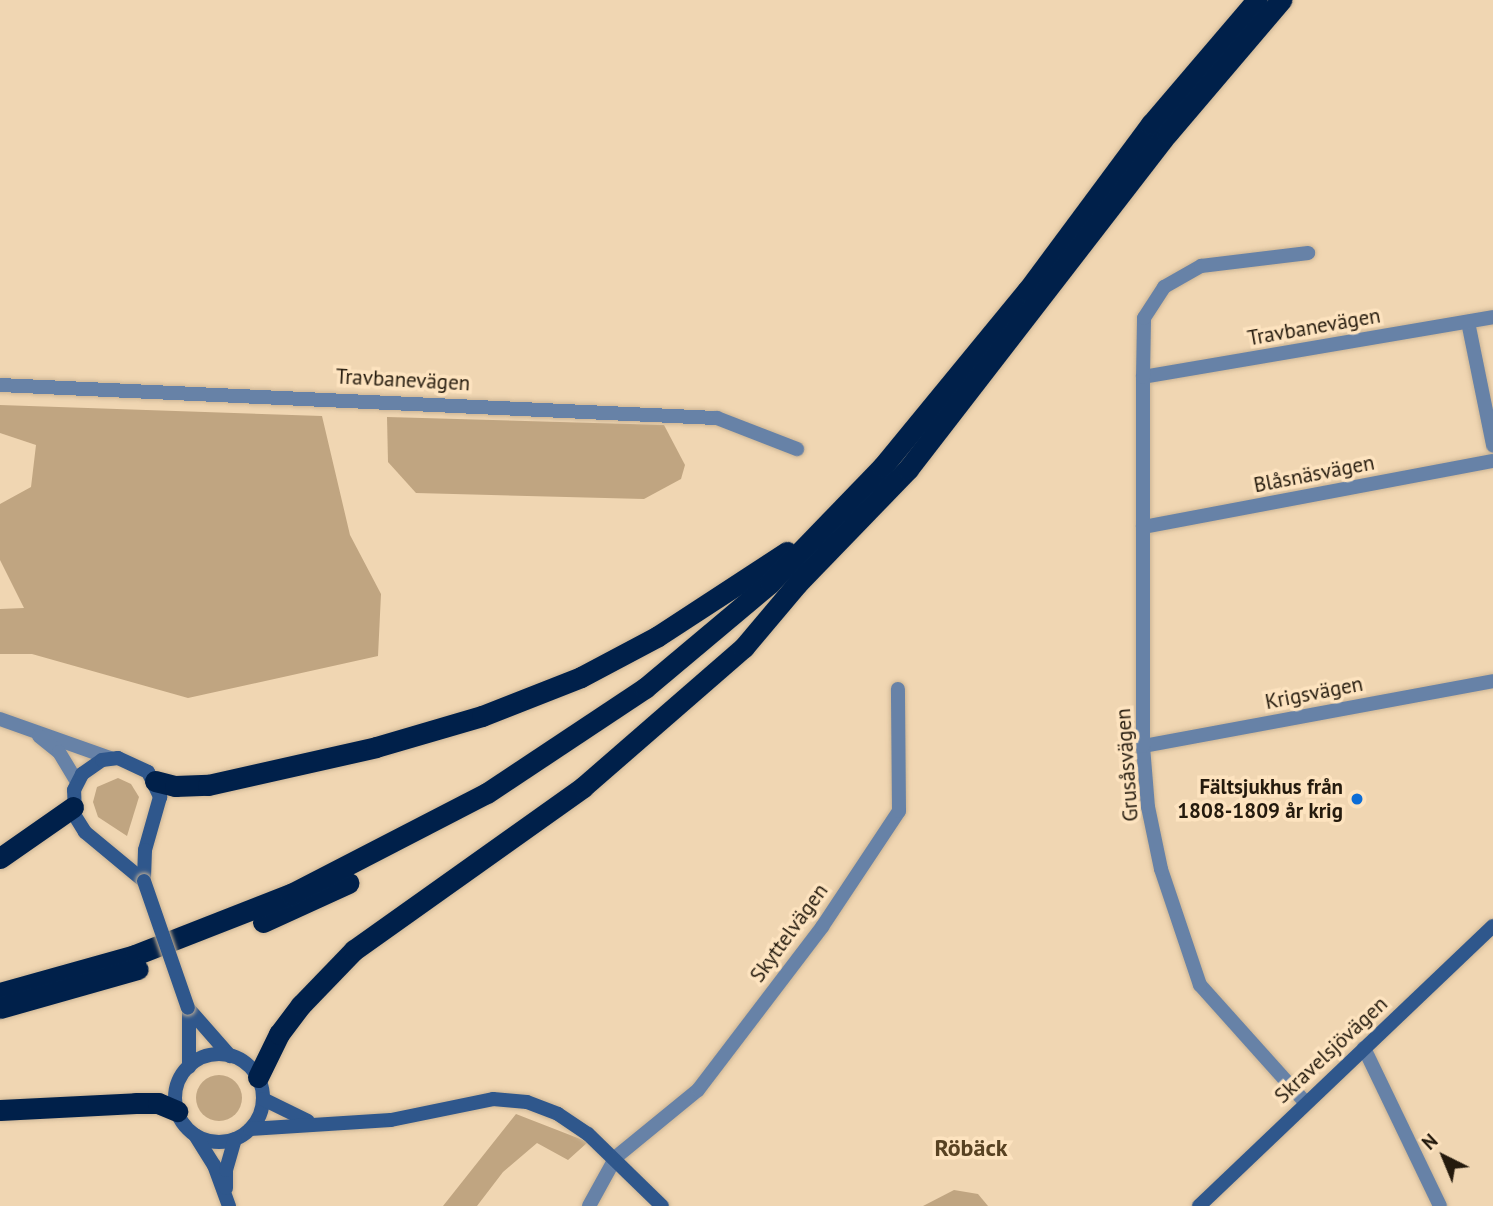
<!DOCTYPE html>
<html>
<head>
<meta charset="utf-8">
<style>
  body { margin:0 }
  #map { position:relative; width:1493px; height:1206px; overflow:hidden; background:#f0d6b2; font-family:"PT Sans",sans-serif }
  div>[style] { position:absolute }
  .green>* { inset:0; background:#c0a581 }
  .round { border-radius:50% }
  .roads { filter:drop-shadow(0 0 2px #cbb494) drop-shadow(0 0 2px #cbb494) }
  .street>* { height:14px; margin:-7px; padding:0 7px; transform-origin:7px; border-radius:7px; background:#6782a7 }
  .secondary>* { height:14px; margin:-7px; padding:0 7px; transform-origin:7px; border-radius:7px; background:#2f578c }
  .secondary>.ring { margin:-7px; padding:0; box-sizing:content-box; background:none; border:14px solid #2f578c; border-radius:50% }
  .highway>* { height:21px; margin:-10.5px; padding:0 10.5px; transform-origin:10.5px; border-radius:10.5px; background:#00204a }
  .bridges { filter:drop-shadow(0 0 2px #cbb494) drop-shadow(0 0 2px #cbb494) }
  .secondary-bridge>* { height:14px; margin:-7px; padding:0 7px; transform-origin:7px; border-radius:7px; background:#2f578c }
  .dots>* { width:19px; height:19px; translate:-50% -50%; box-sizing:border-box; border:4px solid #fde3bf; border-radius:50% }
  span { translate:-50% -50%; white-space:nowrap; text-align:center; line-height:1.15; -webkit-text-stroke:7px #fde3bf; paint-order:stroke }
  .street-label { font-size:21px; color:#241a0d }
  .poi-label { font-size:21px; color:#241a0d; font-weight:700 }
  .right { translate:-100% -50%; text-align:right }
  .quarter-label { font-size:24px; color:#584222; font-weight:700 }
  .north { position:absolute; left:1409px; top:1122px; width:70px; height:70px; -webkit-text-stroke:5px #fde3bf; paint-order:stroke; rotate:317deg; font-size:19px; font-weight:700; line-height:28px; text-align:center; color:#241a0d }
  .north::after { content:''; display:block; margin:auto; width:24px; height:32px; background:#241a0d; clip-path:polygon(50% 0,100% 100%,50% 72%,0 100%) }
</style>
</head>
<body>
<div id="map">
  <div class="green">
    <i style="clip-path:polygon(0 405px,322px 416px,350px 535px,381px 594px,378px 656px,188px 698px,32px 654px,0 654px,0 609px,24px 608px,0 560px,0 504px,31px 487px,36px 445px,0 433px)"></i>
    <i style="clip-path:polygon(387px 417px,664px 425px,685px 465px,681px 479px,644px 499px,416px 493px,388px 462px)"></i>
    <i style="clip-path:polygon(118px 778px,131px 784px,139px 797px,127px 836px,98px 817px,93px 802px,97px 787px)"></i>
    <i class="round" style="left:196px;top:1075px;width:46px;height:46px"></i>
    <i style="clip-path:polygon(516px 1114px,588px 1142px,568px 1160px,537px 1143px,503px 1172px,477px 1206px,443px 1206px)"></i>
    <i style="clip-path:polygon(954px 1190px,978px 1194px,988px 1206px,923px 1206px)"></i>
  </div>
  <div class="roads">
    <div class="street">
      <i style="left:1468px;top:322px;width:126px;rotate:78.5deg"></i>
      <i style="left:1143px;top:377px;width:355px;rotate:-9.7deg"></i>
      <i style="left:0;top:385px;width:718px;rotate:2.64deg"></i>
      <i style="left:717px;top:418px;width:86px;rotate:21.2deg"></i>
      <i style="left:1143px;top:527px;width:356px;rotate:-10.7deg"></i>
      <i style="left:0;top:719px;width:117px;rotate:19.5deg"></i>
      <i style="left:39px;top:736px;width:26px;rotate:39deg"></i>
      <i style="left:59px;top:752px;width:35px;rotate:59deg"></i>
      <i style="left:1143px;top:746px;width:356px;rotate:-10.5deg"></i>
      <i style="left:1364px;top:1048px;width:175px;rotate:64.3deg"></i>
      <i style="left:1305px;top:1102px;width:157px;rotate:-131.9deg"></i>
      <i style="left:1200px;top:985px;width:122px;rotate:-108.6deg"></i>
      <i style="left:1161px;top:869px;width:63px;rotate:-101.8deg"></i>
      <i style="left:1148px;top:807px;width:61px;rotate:-94.7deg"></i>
      <i style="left:1143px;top:746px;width:369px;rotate:-90deg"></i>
      <i style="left:1143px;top:377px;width:59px;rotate:-89deg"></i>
      <i style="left:1144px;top:318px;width:37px;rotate:-57deg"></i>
      <i style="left:1164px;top:287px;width:43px;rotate:-29.6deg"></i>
      <i style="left:1201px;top:266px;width:108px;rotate:-6.9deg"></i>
      <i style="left:589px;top:1206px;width:56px;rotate:-61.1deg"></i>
      <i style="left:616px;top:1157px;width:106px;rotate:-39.3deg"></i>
      <i style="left:698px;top:1090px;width:205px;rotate:-52.7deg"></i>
      <i style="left:822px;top:927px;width:139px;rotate:-56.4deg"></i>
      <i style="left:899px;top:811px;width:122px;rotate:-90.5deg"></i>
    </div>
    <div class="secondary">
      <i style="left:118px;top:758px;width:33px;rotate:25deg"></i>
      <i style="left:148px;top:772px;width:28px;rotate:64deg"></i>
      <i style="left:160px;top:797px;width:55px;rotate:105.8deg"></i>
      <i style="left:145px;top:850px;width:31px;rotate:92deg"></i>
      <i style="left:144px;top:881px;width:77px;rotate:-140.3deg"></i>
      <i style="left:85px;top:832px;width:19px;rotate:-122deg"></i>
      <i style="left:75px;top:816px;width:26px;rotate:-92deg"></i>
      <i style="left:74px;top:790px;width:18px;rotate:-63deg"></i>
      <i style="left:82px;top:774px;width:24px;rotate:-35deg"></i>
      <i style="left:102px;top:760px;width:16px;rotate:-7deg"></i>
      <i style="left:188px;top:1008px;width:64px;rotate:48.8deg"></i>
      <i style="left:189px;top:1012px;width:55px;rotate:90deg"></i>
      <i class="ring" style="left:175px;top:1054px;width:74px;height:74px"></i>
      <i style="left:263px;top:1099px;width:50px;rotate:26.1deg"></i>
      <i style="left:250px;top:1129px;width:141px;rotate:-3.7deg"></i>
      <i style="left:391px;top:1120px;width:104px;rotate:-11.6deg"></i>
      <i style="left:493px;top:1099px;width:34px;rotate:5deg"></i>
      <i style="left:527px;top:1102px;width:33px;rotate:21deg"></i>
      <i style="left:558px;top:1114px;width:36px;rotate:34deg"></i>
      <i style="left:588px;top:1134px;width:103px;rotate:44.2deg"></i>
      <i style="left:195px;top:1135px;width:36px;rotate:58deg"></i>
      <i style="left:214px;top:1165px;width:44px;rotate:69.9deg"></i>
      <i style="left:226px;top:1188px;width:18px;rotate:-90deg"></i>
      <i style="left:226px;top:1170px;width:32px;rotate:-74deg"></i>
      <i style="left:1199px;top:1206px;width:406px;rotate:-43.6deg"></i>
    </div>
    <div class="highway">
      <i style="left:155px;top:781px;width:21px;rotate:14deg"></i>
      <i style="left:175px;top:786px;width:33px;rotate:-2deg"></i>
      <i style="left:208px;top:785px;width:172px;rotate:-12.7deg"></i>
      <i style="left:376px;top:747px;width:110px;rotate:-16.3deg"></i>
      <i style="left:482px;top:716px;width:106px;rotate:-21.5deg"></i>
      <i style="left:581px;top:677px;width:87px;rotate:-28deg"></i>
      <i style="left:658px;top:636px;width:154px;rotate:-33.1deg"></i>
      <i style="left:0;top:858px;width:89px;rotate:-34.9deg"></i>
      <i style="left:263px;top:922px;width:94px;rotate:-24.6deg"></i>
      <i style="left:0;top:993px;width:140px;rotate:-15.7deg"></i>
      <i style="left:135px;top:955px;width:168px;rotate:-21.4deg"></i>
      <i style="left:291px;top:894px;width:220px;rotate:-27.3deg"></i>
      <i style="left:487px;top:793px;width:190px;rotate:-33.6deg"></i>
      <i style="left:645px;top:688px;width:163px;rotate:-40deg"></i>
      <i style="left:770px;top:583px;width:163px;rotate:-46deg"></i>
      <i style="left:883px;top:466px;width:227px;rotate:-50.6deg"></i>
      <i style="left:1027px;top:291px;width:208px;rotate:-53.4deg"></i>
      <i style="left:1151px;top:124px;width:163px;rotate:-49.5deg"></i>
      <i style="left:0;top:1008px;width:143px;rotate:-15.8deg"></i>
      <i style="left:258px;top:1077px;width:48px;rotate:-64deg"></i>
      <i style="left:279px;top:1034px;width:36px;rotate:-53deg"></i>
      <i style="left:301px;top:1005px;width:76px;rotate:-46.1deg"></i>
      <i style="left:354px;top:950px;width:281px;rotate:-35.4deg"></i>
      <i style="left:583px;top:787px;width:213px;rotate:-41deg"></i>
      <i style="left:744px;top:647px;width:82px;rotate:-49.9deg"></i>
      <i style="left:797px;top:584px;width:160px;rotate:-46deg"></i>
      <i style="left:908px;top:469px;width:425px;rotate:-52.3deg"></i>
      <i style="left:1168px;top:133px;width:175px;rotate:-49.6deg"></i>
      <i style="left:0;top:1110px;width:136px;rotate:-2.9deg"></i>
      <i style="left:136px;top:1103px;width:22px"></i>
      <i style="left:158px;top:1103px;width:21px;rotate:23deg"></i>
    </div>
  </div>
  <div class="bridges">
    <div class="secondary-bridge">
      <i style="left:144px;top:881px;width:134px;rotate:70.9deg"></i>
    </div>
  </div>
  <div class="dots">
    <i style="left:1357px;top:799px;background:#0d6dd6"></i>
  </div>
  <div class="street-label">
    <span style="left:1314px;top:327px;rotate:-10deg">Travbanevägen</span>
    <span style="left:403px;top:380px;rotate:3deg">Travbanevägen</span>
    <span style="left:1314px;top:474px;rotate:-11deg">Blåsnäsvägen</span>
    <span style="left:1314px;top:693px;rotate:-11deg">Krigsvägen</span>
    <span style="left:1127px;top:765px;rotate:-94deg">Grusåsvägen</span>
    <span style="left:789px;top:933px;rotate:-54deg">Skyttelvägen</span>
    <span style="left:1331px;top:1050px;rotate:-43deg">Skravelsjövägen</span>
  </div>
  <div class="poi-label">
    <span class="right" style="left:1343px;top:799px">Fältsjukhus från<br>1808-1809 år krig</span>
  </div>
  <div class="quarter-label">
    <span style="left:971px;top:1148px">Röbäck</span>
  </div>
  <div class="north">N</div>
</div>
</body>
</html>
